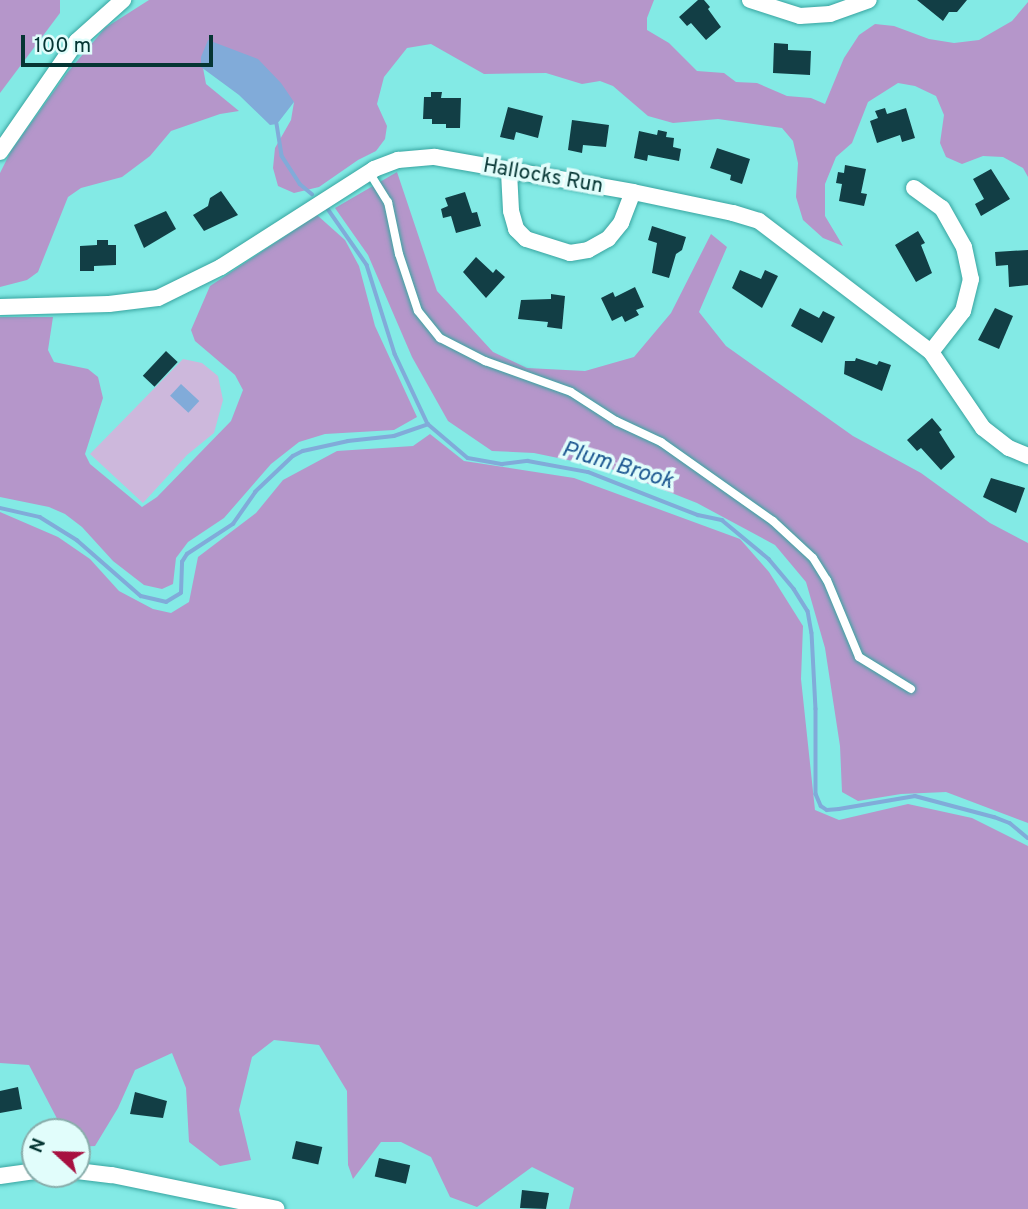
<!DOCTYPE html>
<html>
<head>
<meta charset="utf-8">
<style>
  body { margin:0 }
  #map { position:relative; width:1028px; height:1209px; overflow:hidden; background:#83eae5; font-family:Overpass,sans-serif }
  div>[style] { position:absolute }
  .green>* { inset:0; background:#cdb8dc }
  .forest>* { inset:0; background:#b596ca }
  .water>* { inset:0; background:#81abd9; transform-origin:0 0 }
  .stream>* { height:3.5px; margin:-1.75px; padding:0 1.75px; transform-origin:1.75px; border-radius:1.75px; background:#81abd9 }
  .building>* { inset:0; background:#123e45; transform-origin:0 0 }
  .roads { filter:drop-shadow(0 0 2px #37a4a0) drop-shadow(0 0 2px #37a4a0) }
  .lane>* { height:8px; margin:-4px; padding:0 4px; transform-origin:4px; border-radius:4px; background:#fff }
  .street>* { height:16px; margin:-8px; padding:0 8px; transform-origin:8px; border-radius:8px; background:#fff }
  span { translate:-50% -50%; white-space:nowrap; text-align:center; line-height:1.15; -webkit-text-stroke:7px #e1fdfb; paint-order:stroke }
  .street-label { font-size:21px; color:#053533 }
  .water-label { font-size:23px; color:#1d5891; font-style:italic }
  .north { position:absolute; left:21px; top:1118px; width:70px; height:70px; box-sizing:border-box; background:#e1fdfb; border:2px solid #89adab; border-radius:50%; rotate:292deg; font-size:19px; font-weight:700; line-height:28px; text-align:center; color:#053533 }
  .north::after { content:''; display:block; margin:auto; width:24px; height:32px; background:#a71040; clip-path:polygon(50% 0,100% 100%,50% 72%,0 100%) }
  .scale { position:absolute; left:21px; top:35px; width:192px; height:32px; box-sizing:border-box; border:4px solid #053533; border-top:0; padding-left:9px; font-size:21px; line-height:24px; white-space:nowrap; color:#053533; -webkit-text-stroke:5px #e1fdfb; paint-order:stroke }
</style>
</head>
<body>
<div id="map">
  <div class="green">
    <i style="clip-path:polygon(183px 359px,202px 363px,218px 376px,223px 400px,214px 433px,187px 455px,143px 503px,90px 454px)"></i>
  </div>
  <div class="forest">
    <i style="clip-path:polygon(0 0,60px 0,60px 13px,0 93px)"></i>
    <i style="clip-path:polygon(149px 0,654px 0,647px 18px,647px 30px,669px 43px,697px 71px,724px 73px,736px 82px,757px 83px,787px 96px,811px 98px,825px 104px,844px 58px,859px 35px,875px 24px,894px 26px,929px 39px,954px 43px,979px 40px,1012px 21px,1028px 2px,1028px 177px,1023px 168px,1003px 157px,983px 156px,962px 164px,946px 157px,940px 143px,944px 115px,936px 96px,915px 86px,898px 83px,868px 102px,852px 143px,836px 157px,825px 184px,825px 216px,843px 246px,823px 238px,803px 220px,796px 197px,798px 163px,793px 141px,782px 128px,718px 119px,673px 123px,648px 116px,613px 86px,600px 81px,582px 84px,546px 73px,484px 74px,431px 44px,407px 48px,384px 77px,377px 104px,387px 126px,385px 139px,376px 151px,358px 160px,319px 187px,294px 193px,278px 186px,273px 168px,275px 148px,291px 120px,294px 102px,201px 57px,206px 84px,239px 111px,220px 114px,171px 131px,150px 156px,122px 177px,81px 188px,68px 197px,38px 272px,27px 280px,0 287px,0 173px,11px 151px,67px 73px,105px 28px)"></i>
    <i style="clip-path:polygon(397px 172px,437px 291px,493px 352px,527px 368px,585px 371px,634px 357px,671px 313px,711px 234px,727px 247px,699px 312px,726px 346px,853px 436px,921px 473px,990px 523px,1028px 543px,1028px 823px,946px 792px,901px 794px,858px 801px,842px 792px,840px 746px,825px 648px,806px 582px,775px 545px,697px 503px,611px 469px,534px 453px,492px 451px,448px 421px,412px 357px,368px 255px,335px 208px)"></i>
    <i style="clip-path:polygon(317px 215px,345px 240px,359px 266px,375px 326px,417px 417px,394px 430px,325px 434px,299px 442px,271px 464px,224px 518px,188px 542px,176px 558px,173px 584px,162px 589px,144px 585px,113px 561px,82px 527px,65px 514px,49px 507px,0 497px,0 317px,53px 317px,48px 350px,54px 362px,88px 369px,98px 377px,103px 398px,85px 454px,90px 464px,142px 507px,157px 497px,231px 421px,243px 390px,235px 375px,195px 341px,191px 330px,210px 286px)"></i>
    <i style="clip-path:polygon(430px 434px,464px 461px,574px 478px,740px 539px,769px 572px,803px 626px,801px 679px,815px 810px,839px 820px,908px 804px,972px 818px,1028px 846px,1028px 1209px,569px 1209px,574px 1188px,532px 1167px,477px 1207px,450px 1197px,431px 1157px,401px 1142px,381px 1142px,353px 1179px,348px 1165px,347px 1091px,319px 1045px,274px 1040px,252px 1057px,239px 1110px,251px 1160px,220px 1166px,189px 1142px,186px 1088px,172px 1053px,135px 1070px,118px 1108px,95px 1146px,77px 1147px,77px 1132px,64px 1132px,29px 1065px,0 1063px,0 512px,58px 537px,90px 559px,119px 591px,153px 609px,171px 613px,189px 602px,198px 557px,256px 513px,283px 480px,337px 451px,413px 446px)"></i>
  </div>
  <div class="water">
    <i style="clip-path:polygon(208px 40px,258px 59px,281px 83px,294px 102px,277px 124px,270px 125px,239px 95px,201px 67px,201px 57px)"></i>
    <i style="left:181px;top:384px;width:25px;height:16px;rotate:43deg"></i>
  </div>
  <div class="stream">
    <i style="left:277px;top:124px;width:32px;rotate:81deg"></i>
    <i style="left:282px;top:156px;width:33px;rotate:57deg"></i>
    <i style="left:300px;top:184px;width:16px;rotate:40deg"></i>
    <i style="left:328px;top:209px;width:68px;rotate:55.1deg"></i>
    <i style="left:367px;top:265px;width:93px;rotate:72.5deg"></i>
    <i style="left:395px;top:354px;width:77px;rotate:64.8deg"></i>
    <i style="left:0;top:508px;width:41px;rotate:12.7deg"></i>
    <i style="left:40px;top:517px;width:44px;rotate:31.9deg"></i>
    <i style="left:77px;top:540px;width:85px;rotate:41.2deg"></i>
    <i style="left:141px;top:596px;width:26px;rotate:13deg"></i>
    <i style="left:166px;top:602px;width:17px;rotate:-31deg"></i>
    <i style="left:181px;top:593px;width:31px;rotate:-88deg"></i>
    <i style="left:182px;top:562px;width:9px;rotate:-58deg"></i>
    <i style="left:187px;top:554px;width:55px;rotate:-33.1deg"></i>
    <i style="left:233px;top:524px;width:39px;rotate:-55deg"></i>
    <i style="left:255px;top:492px;width:52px;rotate:-43.5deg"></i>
    <i style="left:293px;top:456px;width:11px;rotate:-27deg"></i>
    <i style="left:303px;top:451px;width:46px;rotate:-12.5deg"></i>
    <i style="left:348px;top:441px;width:46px;rotate:-6.2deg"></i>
    <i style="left:394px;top:436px;width:36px;rotate:-19deg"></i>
    <i style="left:428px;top:424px;width:52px;rotate:40.4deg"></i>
    <i style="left:468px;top:458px;width:35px;rotate:10deg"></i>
    <i style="left:502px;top:464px;width:26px;rotate:-7deg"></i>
    <i style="left:528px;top:461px;width:61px;rotate:10.4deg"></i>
    <i style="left:588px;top:472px;width:118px;rotate:21.4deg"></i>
    <i style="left:698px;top:515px;width:25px;rotate:12deg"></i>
    <i style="left:722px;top:520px;width:61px;rotate:39.7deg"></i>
    <i style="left:769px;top:559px;width:39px;rotate:50deg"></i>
    <i style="left:794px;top:589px;width:26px;rotate:58deg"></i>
    <i style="left:808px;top:611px;width:22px;rotate:80deg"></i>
    <i style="left:812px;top:633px;width:76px;rotate:87deg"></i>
    <i style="left:816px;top:709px;width:85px;rotate:90deg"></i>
    <i style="left:816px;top:794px;width:13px;rotate:67deg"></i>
    <i style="left:821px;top:806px;width:7px;rotate:34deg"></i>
    <i style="left:827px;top:810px;width:12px;rotate:-5deg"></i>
    <i style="left:839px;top:809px;width:77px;rotate:-9.7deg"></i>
    <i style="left:915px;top:796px;width:82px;rotate:14.9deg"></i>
    <i style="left:994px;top:817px;width:17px;rotate:21deg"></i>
    <i style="left:1010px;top:823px;width:23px;rotate:40deg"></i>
  </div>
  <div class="building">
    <i style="clip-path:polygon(698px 0,704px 0,710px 7px,708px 9px,721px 27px,706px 40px,691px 23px,687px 26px,679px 17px)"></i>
    <i style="clip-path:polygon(917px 0,967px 0,957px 12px,949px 12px,943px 21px)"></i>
    <i style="clip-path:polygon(774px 43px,788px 44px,788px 50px,811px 51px,810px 75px,773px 73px)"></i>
    <i style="clip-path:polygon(431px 92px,442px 92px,441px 98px,461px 98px,460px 128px,446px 128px,446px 124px,432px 124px,432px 119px,423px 119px,424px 97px,431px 97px)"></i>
    <i style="clip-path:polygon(508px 107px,543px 116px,538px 138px,516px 132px,514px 140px,500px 137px)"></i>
    <i style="clip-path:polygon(885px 108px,887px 114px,906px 108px,915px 138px,902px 142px,900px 135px,877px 143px,870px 121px,878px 118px,875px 111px)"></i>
    <i style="clip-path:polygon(572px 120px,609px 125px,606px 147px,583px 145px,582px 153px,568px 150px)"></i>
    <i style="clip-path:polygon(658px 130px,667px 132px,666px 137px,674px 138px,673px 147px,681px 149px,679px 161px,648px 155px,647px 161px,634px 158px,639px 131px,657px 135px)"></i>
    <i style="clip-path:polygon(717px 148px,750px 159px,742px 184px,730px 180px,731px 175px,710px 168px)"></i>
    <i style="clip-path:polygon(845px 165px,866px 169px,861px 193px,867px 194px,864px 206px,839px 201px,842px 184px,836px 183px,838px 172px,844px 173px)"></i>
    <i style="clip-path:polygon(991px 169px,1010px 199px,981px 216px,975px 204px,984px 199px,973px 179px)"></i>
    <i style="clip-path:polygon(221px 191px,238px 215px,204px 231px,193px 215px,208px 206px,210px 198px)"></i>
    <i style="clip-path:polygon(465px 192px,472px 213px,477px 212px,481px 226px,456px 233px,451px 216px,443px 218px,441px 209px,448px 206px,445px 198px)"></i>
    <i style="clip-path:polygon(166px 211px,176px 229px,144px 248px,134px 225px)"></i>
    <i style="clip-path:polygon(652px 226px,686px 237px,682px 250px,676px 254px,669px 278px,652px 273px,657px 243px,648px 240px)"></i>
    <i style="clip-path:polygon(918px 231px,925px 243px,921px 245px,932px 273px,916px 282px,895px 245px)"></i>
    <i style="clip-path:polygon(97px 240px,108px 240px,108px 245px,116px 245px,116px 265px,94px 266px,94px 271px,80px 271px,80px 246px,97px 245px)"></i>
    <i style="clip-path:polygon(1028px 250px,1028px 285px,1009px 287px,1008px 265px,996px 266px,995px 252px)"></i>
    <i style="clip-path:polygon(476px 257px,493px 273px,496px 269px,505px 277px,486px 298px,463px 272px)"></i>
    <i style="clip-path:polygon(740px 270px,761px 279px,765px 270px,778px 276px,762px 308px,732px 288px)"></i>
    <i style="clip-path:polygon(635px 287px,644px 307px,636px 310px,639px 315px,625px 322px,622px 316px,612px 321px,601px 298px,613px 292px,615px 297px)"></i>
    <i style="clip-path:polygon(551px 294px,565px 296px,562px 329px,547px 327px,548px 322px,518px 319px,521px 300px,551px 299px)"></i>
    <i style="clip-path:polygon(800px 308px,819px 318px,823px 311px,835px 317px,822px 343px,791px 326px)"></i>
    <i style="clip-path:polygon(995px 308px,1013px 316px,999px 349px,978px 340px)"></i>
    <i style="left:166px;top:351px;width:16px;height:34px;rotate:43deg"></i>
    <i style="clip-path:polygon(856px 358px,877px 365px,879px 361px,891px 365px,882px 391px,844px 374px,845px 361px,855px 361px)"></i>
    <i style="clip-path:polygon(932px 418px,942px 430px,939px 432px,955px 457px,941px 470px,921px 448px,917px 451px,907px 440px)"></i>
    <i style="clip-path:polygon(991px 478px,1025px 488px,1016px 513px,983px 497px)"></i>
    <i style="clip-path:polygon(18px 1087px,22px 1109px,0 1113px,0 1091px)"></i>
    <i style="clip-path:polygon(135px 1092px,167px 1101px,163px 1118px,130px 1114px)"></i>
    <i style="left:296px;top:1141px;width:27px;height:18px;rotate:13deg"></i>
    <i style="left:379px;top:1158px;width:32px;height:19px;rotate:13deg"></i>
    <i style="clip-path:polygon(522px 1190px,549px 1193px,546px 1209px,520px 1208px)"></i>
  </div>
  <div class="roads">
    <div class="lane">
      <i style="left:369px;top:172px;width:36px;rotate:58deg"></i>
      <i style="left:388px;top:202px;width:53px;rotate:78.1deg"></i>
      <i style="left:399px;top:254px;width:60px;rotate:71.6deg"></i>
      <i style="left:418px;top:311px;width:35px;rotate:51deg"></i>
      <i style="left:440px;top:338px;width:51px;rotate:27.1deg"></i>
      <i style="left:485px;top:361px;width:91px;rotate:19.8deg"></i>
      <i style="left:571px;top:392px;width:54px;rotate:32.8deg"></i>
      <i style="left:616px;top:421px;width:50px;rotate:25deg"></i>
      <i style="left:661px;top:442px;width:137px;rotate:35.2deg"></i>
      <i style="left:773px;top:521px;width:54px;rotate:42.8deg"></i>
      <i style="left:813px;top:558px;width:26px;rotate:58deg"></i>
      <i style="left:827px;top:580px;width:83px;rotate:67.4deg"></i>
      <i style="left:859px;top:657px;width:61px;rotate:31.6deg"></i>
    </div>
    <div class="street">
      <i style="left:750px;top:0;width:52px;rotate:17.7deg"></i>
      <i style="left:800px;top:16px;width:30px;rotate:-4deg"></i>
      <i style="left:830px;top:14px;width:41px;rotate:-19.7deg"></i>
      <i style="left:0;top:152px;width:135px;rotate:-55.3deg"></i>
      <i style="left:77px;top:41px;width:62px;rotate:-41.7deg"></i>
      <i style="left:509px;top:172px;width:39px;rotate:87deg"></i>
      <i style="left:511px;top:211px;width:19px;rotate:74deg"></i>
      <i style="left:516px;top:229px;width:14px;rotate:45deg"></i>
      <i style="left:526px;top:239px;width:46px;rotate:17.7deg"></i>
      <i style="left:570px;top:253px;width:18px;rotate:-9deg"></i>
      <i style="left:588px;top:250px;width:23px;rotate:-29deg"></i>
      <i style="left:608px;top:239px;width:21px;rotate:-51deg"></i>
      <i style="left:621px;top:223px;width:33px;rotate:-69deg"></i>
      <i style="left:914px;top:188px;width:34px;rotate:36deg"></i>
      <i style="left:942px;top:208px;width:45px;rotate:60.6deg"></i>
      <i style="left:964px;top:247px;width:33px;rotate:78deg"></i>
      <i style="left:971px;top:279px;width:33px;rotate:104deg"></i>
      <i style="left:963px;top:311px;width:52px;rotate:128deg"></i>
      <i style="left:0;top:307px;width:109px;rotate:-1.6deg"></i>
      <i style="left:109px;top:304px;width:49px;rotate:-7deg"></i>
      <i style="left:158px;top:298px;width:70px;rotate:-26.2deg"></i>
      <i style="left:221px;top:267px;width:182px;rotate:-32.6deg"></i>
      <i style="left:374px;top:169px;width:26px;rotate:-21deg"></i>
      <i style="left:398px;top:160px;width:37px;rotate:-5deg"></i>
      <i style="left:435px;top:157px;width:201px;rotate:10deg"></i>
      <i style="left:633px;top:192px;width:102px;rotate:11.9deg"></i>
      <i style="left:733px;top:213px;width:27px;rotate:17deg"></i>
      <i style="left:759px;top:221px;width:216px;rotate:37.3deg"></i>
      <i style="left:931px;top:352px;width:92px;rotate:55.6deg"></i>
      <i style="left:983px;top:428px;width:33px;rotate:38deg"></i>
      <i style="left:1009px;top:448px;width:21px;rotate:23deg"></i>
      <i style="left:77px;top:1171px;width:35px;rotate:7deg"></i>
      <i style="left:112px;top:1175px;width:168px;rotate:11.6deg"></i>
      <i style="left:0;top:1176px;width:35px;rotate:-8deg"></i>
    </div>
  </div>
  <div class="street-label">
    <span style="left:543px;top:177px;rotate:10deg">Hallocks Run</span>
  </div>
  <div class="water-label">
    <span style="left:617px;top:467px;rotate:17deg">Plum Brook</span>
  </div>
  <div class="north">N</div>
  <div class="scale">100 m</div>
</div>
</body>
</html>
